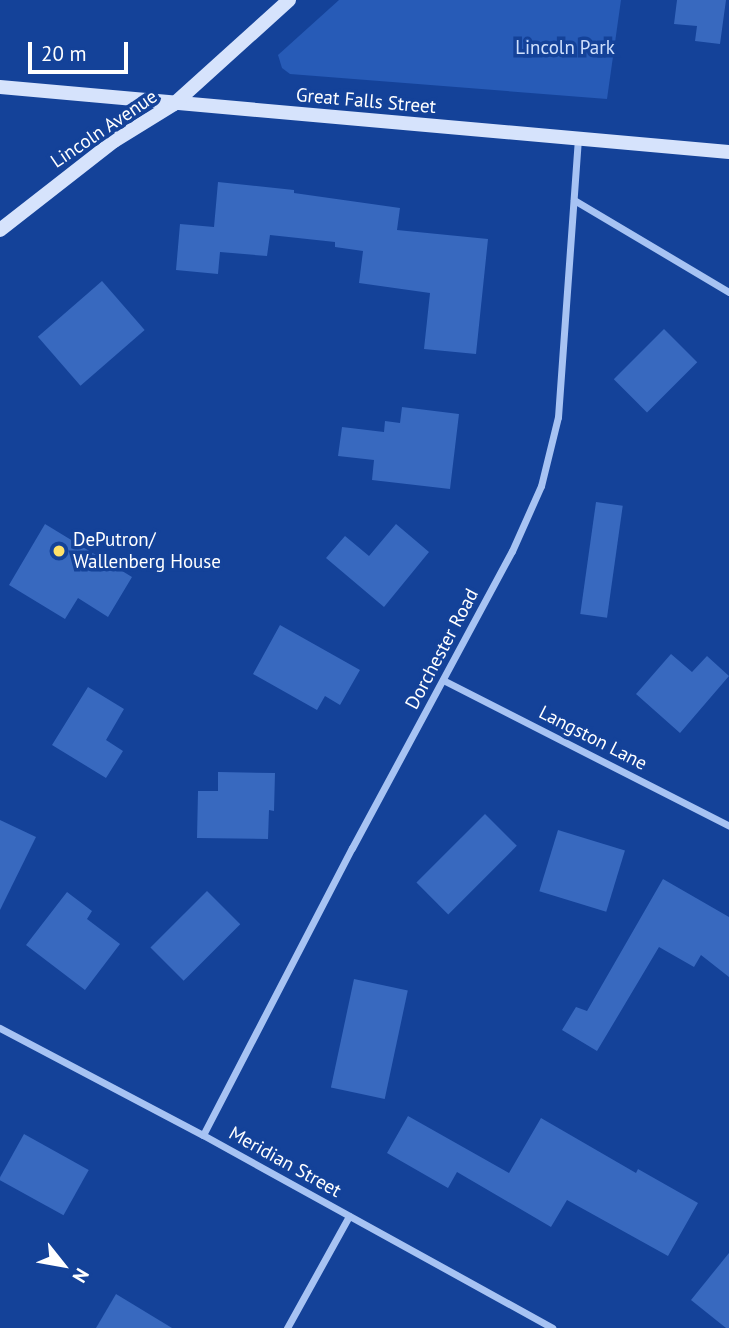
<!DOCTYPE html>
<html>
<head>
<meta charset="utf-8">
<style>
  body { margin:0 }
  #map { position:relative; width:729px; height:1328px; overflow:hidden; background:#144299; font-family:"PT Sans",sans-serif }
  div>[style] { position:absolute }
  .green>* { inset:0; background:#275bb7 }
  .building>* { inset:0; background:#3869bf; transform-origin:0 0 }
  .street>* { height:7px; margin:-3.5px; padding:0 3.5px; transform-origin:3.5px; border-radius:3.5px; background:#a7c3f3 }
  .secondary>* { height:14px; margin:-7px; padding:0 7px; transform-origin:7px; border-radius:7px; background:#d6e3fc }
  .dots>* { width:19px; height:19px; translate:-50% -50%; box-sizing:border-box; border:4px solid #144299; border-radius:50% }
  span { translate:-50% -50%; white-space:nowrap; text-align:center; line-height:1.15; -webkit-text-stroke:7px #144299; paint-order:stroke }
  .park-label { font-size:19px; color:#cfe0fd }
  .street-label { font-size:19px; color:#fff }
  .poi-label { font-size:19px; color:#fff }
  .left { translate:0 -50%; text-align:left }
  .north { position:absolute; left:28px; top:1230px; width:70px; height:70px; -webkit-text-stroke:5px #144299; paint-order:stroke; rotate:121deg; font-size:19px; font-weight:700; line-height:28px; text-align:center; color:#fff }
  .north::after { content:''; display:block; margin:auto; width:24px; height:32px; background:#fff; clip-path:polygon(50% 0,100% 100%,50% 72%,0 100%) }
  .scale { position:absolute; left:28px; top:42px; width:100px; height:32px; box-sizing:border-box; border:4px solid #fff; border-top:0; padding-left:9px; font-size:21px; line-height:24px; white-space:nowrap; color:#fff; -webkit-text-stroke:5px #144299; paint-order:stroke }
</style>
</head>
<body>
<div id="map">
  <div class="green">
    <i style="clip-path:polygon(339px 0,621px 0,607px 99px,290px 74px,282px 68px,278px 55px)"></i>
  </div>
  <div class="building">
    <i style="clip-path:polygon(677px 0,726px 0,720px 44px,695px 41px,697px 26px,674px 24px)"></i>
    <i style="clip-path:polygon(218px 182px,294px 190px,294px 193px,400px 208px,397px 230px,488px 239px,476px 354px,424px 349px,430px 293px,359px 283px,363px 251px,335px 247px,335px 242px,270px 235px,267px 256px,220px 252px,218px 274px,176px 270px,180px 224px,214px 227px)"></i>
    <i style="left:102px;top:281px;width:65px;height:85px;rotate:49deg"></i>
    <i style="left:664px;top:329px;width:47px;height:71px;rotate:45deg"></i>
    <i style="clip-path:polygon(402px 407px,459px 414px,450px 489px,372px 480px,374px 460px,338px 456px,342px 427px,384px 432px,385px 421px,400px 423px)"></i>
    <i style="left:596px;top:502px;width:27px;height:113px;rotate:8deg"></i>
    <i style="clip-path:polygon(45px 524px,132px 577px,108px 617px,78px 598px,65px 619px,9px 585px)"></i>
    <i style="clip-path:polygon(396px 524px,429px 552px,384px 607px,326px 558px,345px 536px,369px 556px)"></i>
    <i style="clip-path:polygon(280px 625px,360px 670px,340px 705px,325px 696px,317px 710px,253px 674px)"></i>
    <i style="clip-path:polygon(671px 654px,692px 672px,707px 656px,729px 676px,680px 733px,636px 694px)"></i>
    <i style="clip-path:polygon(88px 687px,124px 709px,106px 740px,123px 751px,106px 778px,52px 745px)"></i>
    <i style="clip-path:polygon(218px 772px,275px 773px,274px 811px,269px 810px,268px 839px,197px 838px,198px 791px,218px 791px)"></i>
    <i style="left:485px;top:814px;width:45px;height:97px;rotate:45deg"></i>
    <i style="clip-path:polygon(0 820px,36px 837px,0 910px)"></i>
    <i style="left:558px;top:830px;width:70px;height:64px;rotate:17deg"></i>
    <i style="clip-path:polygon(663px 879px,729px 917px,729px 977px,701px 955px,694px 967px,659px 947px,597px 1051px,562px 1030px,576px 1007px,587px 1011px)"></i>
    <i style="left:207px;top:891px;width:47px;height:80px;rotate:45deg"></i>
    <i style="clip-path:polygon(67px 892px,92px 911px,87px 919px,120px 944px,85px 990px,26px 945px)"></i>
    <i style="left:354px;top:979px;width:55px;height:111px;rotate:12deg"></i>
    <i style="clip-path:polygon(408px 1116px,509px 1173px,541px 1118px,636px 1173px,638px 1169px,698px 1203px,668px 1256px,567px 1200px,551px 1227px,457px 1172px,448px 1188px,387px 1153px)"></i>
    <i style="left:24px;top:1134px;width:74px;height:52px;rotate:29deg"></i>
    <i style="clip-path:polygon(729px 1253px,729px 1328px,726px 1328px,691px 1300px)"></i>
    <i style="clip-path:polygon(116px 1294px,172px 1328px,96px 1328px)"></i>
  </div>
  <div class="street">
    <i style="left:574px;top:200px;width:180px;rotate:30.7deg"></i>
    <i style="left:443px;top:680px;width:321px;rotate:27deg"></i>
    <i style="left:0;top:1028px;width:229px;rotate:27.8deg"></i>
    <i style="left:203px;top:1135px;width:399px;rotate:28.9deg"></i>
    <i style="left:203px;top:1135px;width:323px;rotate:-62.6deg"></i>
    <i style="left:352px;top:848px;width:337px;rotate:-61.7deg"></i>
    <i style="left:512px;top:551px;width:71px;rotate:-66deg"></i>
    <i style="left:541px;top:486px;width:71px;rotate:-76.2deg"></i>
    <i style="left:558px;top:417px;width:280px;rotate:-85.9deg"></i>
    <i style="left:287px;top:1328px;width:128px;rotate:-61deg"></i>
  </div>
  <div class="secondary">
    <i style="left:0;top:87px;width:732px;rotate:5.1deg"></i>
    <i style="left:0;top:230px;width:145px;rotate:-38deg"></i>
    <i style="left:114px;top:141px;width:70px;rotate:-31.7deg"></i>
    <i style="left:174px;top:104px;width:155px;rotate:-42.1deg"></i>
  </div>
  <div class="dots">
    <i style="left:59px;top:551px;background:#ffe169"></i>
  </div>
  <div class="park-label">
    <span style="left:565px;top:48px">Lincoln Park</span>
  </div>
  <div class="street-label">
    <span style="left:366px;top:101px;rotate:5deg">Great Falls Street</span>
    <span style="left:104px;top:129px;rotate:-34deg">Lincoln Avenue</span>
    <span style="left:442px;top:649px;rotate:-62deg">Dorchester Road</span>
    <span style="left:593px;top:738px;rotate:27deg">Langston Lane</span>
    <span style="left:285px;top:1162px;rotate:29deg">Meridian Street</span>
  </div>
  <div class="poi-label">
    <span class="left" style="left:73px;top:551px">DePutron/<br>Wallenberg House</span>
  </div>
  <div class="north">N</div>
  <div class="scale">20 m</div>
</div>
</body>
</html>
